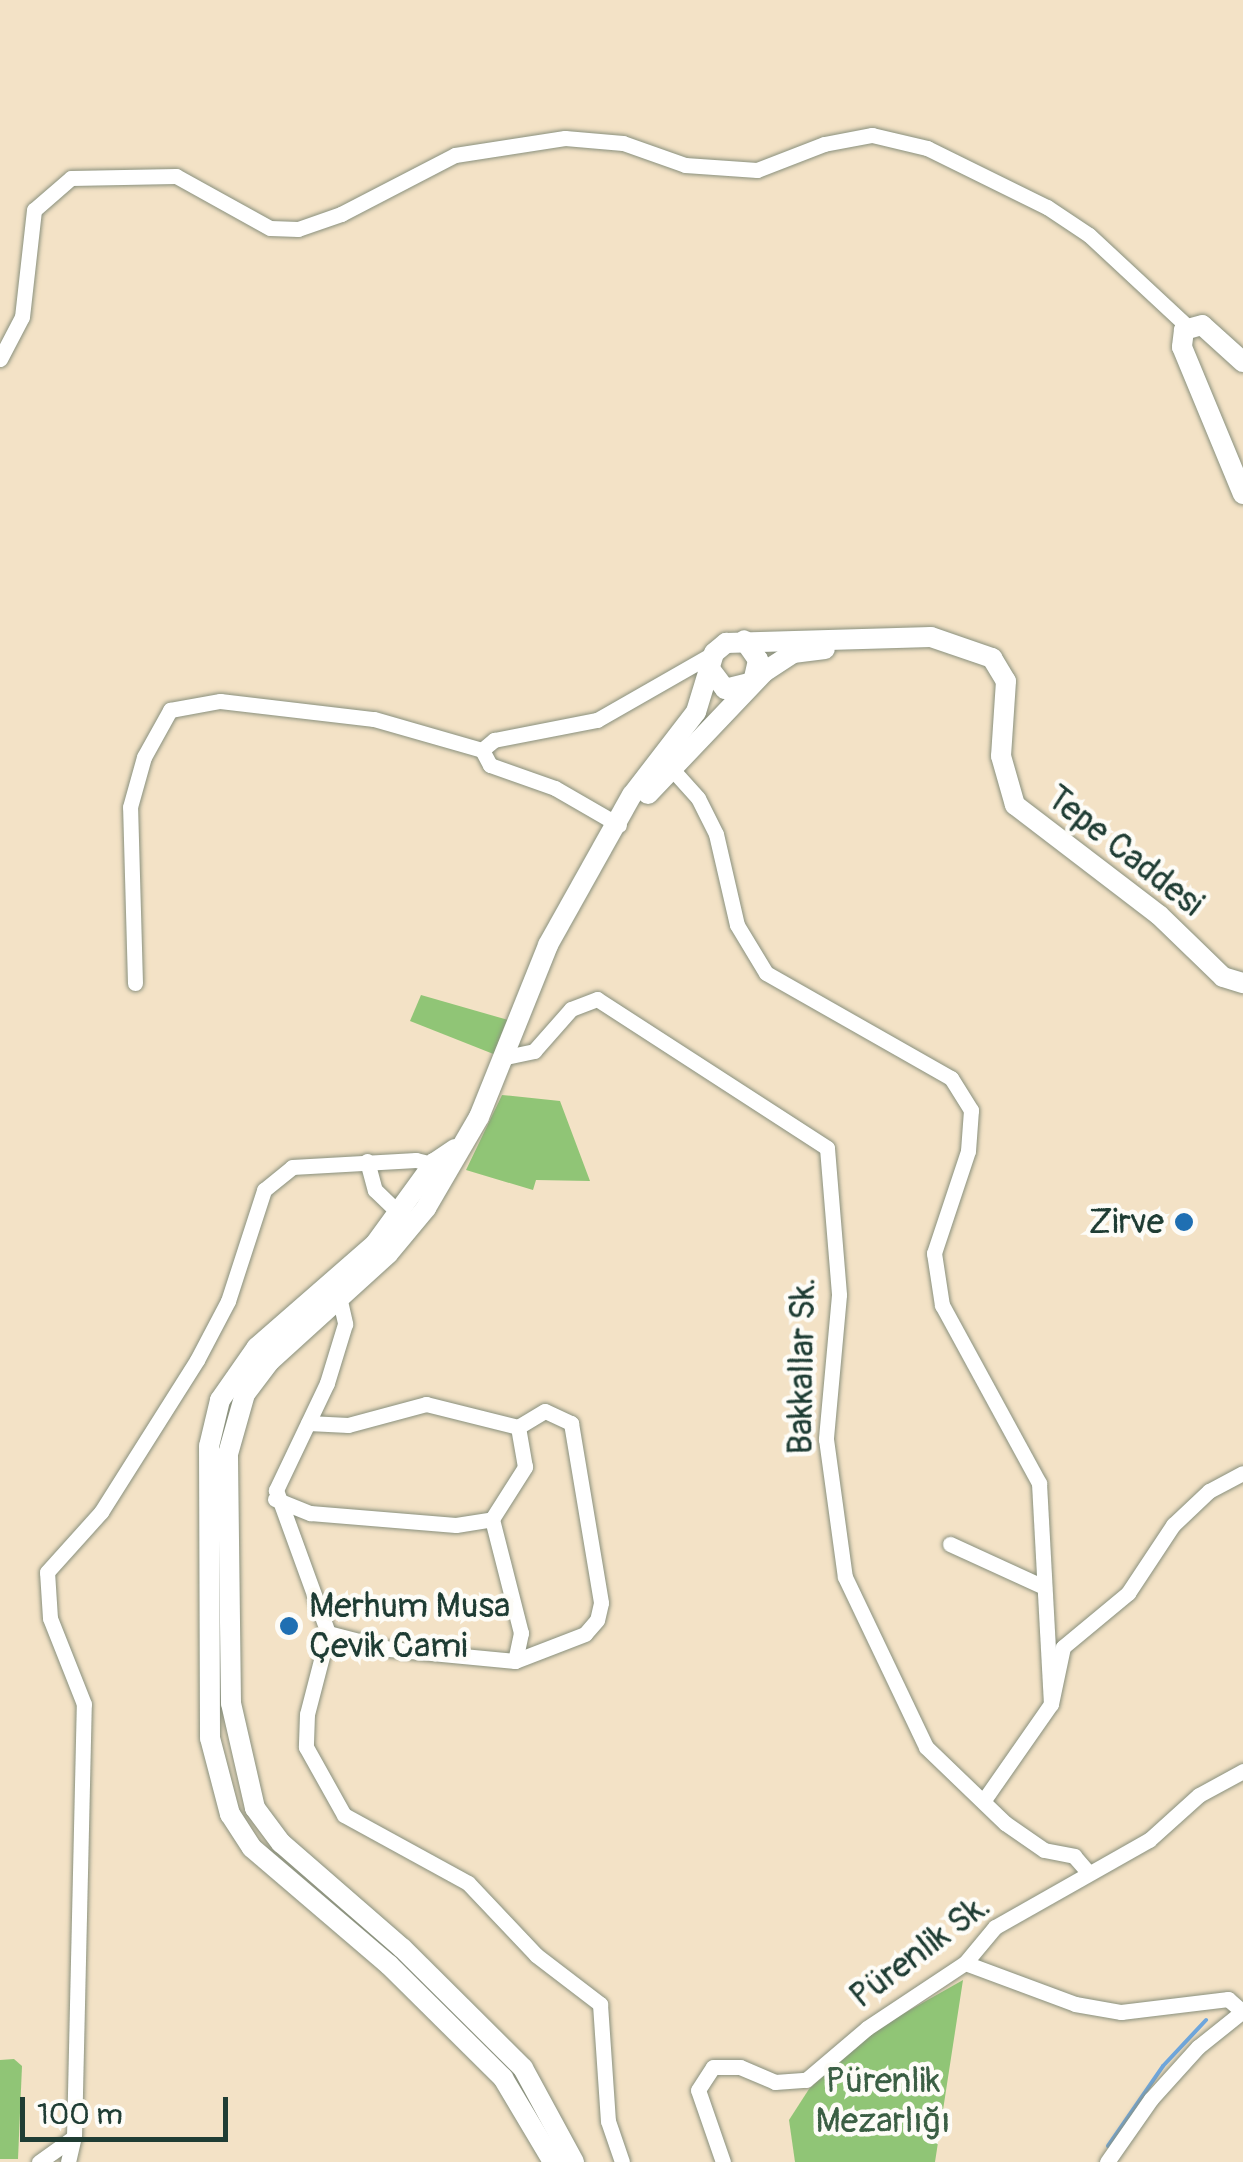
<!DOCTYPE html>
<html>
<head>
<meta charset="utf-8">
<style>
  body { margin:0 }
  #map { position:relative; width:1243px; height:2162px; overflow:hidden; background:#f3e2c6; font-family:Pangolin,sans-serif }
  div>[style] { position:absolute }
  .green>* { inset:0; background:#90c576 }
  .stream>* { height:4px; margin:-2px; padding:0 2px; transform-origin:2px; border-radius:2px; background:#6ea6dd }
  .roads { filter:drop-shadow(0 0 2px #89907d) drop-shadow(0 0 2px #89907d) }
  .minor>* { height:15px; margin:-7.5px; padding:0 7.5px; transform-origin:7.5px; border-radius:7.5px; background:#fff }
  .tertiary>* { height:20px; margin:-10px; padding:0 10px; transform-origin:10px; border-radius:10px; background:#fff }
  .dots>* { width:28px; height:28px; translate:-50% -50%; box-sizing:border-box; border:5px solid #fdfcf7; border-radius:50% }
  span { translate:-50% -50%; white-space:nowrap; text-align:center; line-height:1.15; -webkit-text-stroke:9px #fdfcf7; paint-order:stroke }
  .street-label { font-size:35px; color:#1f3d34 }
  .poi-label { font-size:35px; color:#1f3d34 }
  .right { translate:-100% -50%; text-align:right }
  .left { translate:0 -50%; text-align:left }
  .park-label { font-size:35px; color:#3b5f44 }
  .scale { position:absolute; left:20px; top:2097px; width:208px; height:45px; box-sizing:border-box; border:5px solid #1f3d34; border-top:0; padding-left:12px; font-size:30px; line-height:35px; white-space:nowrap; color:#1f3d34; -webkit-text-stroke:8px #fdfcf7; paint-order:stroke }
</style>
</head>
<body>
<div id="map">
  <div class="green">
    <i style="clip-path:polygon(421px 995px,515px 1022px,501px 1057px,410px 1021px)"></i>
    <i style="clip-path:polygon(502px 1095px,560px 1101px,590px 1181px,536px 1180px,533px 1190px,466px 1170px)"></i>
    <i style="clip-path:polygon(963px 1980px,935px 2162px,795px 2162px,789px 2120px,809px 2089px,871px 2032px)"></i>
    <i style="clip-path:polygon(14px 2059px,22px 2066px,18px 2159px,0 2159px,0 2060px)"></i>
  </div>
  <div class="stream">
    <i style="left:1108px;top:2146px;width:97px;rotate:-55.5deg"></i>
    <i style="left:1163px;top:2066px;width:63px;rotate:-46.9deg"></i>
  </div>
  <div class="roads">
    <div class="minor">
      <i style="left:0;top:359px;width:47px;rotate:-62.4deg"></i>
      <i style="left:22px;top:317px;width:108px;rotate:-83.6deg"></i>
      <i style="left:34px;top:210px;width:49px;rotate:-40.9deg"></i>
      <i style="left:71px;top:178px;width:105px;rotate:-1.1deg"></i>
      <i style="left:176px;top:176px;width:107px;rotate:29deg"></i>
      <i style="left:270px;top:228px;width:28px;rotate:2deg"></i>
      <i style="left:298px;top:229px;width:46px;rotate:-19.2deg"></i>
      <i style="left:341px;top:214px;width:128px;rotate:-27.4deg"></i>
      <i style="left:455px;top:155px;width:111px;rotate:-8.8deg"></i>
      <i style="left:565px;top:138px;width:58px;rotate:4.9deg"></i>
      <i style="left:623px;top:143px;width:66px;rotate:19.5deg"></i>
      <i style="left:685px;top:165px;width:72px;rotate:4deg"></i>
      <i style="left:757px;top:170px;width:72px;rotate:-21.2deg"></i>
      <i style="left:824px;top:144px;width:49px;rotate:-10.6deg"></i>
      <i style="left:872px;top:135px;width:57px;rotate:13.3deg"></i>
      <i style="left:927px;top:148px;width:134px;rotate:26.2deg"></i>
      <i style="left:1047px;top:207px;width:50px;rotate:33.7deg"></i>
      <i style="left:1089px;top:235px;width:134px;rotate:42.9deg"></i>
      <i style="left:671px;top:768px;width:40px;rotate:48deg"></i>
      <i style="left:698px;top:798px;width:40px;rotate:63.4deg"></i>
      <i style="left:716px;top:834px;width:93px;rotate:77deg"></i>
      <i style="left:737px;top:925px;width:56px;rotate:58.9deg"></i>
      <i style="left:766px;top:973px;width:213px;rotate:29.6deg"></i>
      <i style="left:951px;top:1078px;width:38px;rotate:58deg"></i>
      <i style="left:971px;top:1110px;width:41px;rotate:94.2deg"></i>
      <i style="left:968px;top:1151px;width:108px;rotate:108.4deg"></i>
      <i style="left:934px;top:1253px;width:53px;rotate:81.3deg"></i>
      <i style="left:942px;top:1305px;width:203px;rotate:61.4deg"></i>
      <i style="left:1039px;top:1483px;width:221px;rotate:86.9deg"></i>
      <i style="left:619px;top:825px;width:74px;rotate:-150deg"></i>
      <i style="left:555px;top:788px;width:69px;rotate:-160.5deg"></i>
      <i style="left:490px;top:765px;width:17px;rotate:-118deg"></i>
      <i style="left:482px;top:750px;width:16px;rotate:-40deg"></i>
      <i style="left:494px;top:740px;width:105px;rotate:-11deg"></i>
      <i style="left:597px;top:720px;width:135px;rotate:-29.8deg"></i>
      <i style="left:135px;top:983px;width:176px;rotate:-91.6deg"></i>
      <i style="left:130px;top:807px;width:52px;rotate:-74.4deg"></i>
      <i style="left:144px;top:757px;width:54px;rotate:-61deg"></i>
      <i style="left:170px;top:710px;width:51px;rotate:-10.2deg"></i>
      <i style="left:220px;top:701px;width:155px;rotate:6.7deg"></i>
      <i style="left:374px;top:719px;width:112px;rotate:16deg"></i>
      <i style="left:506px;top:1057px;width:29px;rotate:-12deg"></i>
      <i style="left:534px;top:1051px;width:56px;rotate:-48.6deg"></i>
      <i style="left:571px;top:1009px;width:28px;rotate:-21deg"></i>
      <i style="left:597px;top:999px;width:274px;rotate:32.9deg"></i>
      <i style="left:827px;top:1148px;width:147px;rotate:85.3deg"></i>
      <i style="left:839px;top:1295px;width:145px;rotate:95.2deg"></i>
      <i style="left:826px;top:1439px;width:139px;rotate:82.2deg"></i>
      <i style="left:845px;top:1577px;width:188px;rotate:64.5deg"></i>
      <i style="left:926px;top:1747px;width:110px;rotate:43.9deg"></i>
      <i style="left:1005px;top:1823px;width:47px;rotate:34.7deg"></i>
      <i style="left:1044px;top:1850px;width:31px;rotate:11deg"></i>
      <i style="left:1074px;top:1856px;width:20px;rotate:49deg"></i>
      <i style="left:367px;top:1161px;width:30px;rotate:75deg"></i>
      <i style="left:375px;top:1190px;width:39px;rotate:44deg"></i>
      <i style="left:337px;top:1288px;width:37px;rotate:77deg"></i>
      <i style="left:345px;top:1324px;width:62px;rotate:107deg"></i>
      <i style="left:327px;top:1383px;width:119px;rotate:115.5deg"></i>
      <i style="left:276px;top:1490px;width:152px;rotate:70deg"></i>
      <i style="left:328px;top:1633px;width:84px;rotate:104.5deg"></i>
      <i style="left:307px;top:1714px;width:33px;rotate:92deg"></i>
      <i style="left:306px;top:1747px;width:78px;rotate:60.8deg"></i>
      <i style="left:344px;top:1815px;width:141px;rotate:28.7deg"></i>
      <i style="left:468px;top:1883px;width:99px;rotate:46.6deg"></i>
      <i style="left:536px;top:1955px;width:81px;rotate:37.4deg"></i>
      <i style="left:600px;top:2004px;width:117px;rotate:86.1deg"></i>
      <i style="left:608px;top:2121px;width:43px;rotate:71.1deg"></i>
      <i style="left:308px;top:1423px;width:40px;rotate:2.9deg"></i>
      <i style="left:348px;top:1425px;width:81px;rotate:-15.1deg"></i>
      <i style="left:426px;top:1404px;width:95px;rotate:14deg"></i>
      <i style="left:518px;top:1427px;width:31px;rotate:-31deg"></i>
      <i style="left:545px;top:1411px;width:29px;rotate:25deg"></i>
      <i style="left:571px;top:1423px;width:182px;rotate:80.5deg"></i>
      <i style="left:601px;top:1603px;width:17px;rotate:103deg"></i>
      <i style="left:597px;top:1620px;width:18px;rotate:131deg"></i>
      <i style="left:585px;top:1634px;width:75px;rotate:158.9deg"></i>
      <i style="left:515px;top:1661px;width:126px;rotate:-174.5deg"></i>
      <i style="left:390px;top:1649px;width:64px;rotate:-165.5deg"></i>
      <i style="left:275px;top:1499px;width:38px;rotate:22deg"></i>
      <i style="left:310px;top:1513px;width:146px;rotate:4.7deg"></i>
      <i style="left:456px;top:1525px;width:36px;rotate:-9deg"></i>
      <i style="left:950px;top:1544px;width:103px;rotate:24.6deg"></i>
      <i style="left:515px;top:1661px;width:29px;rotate:-78deg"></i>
      <i style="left:521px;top:1633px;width:118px;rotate:-104.3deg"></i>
      <i style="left:492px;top:1519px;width:62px;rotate:-57.6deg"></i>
      <i style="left:525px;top:1467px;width:41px;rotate:-99.9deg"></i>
      <i style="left:984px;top:1800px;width:117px;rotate:-55.1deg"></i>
      <i style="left:1051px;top:1704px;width:58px;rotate:-78.1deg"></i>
      <i style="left:1063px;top:1647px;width:85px;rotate:-39.7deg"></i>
      <i style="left:1128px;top:1593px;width:82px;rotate:-56.5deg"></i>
      <i style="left:1173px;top:1525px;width:50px;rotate:-43.4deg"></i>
      <i style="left:1209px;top:1491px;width:38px;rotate:-28deg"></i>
      <i style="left:965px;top:1963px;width:117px;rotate:20.4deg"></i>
      <i style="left:1075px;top:2004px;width:47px;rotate:9.9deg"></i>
      <i style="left:1121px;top:2012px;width:108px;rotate:-6.9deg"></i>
      <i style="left:1228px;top:1999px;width:18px;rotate:41deg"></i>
      <i style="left:39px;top:2162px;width:43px;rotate:-35.5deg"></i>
      <i style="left:68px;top:2162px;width:26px;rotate:-77deg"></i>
      <i style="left:74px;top:2137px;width:433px;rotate:-88.7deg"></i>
      <i style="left:84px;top:1704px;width:92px;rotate:-111.6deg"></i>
      <i style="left:50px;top:1618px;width:46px;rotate:-93.7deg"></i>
      <i style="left:47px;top:1572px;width:81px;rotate:-48deg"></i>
      <i style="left:101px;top:1512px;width:180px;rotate:-57.7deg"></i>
      <i style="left:197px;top:1360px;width:67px;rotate:-62.3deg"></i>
      <i style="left:228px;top:1301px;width:117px;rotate:-72deg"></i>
      <i style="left:264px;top:1190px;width:36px;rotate:-39deg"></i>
      <i style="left:292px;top:1167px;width:124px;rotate:-3.2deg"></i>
      <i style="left:416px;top:1160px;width:25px;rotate:14deg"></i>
      <i style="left:723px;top:2162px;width:76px;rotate:-109.1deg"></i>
      <i style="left:698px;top:2090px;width:27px;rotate:-57deg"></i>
      <i style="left:713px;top:2067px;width:27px"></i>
      <i style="left:740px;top:2067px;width:38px;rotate:23deg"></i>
      <i style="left:775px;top:2082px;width:31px;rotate:-4deg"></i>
      <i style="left:806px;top:2080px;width:80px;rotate:-40.4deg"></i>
      <i style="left:867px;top:2028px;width:118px;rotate:-33.6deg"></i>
      <i style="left:965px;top:1963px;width:47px;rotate:-50.2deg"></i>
      <i style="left:995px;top:1927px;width:177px;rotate:-29.5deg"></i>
      <i style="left:1149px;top:1840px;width:67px;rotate:-42deg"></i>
      <i style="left:1199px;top:1795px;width:50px;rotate:-28.6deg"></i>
      <i style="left:1107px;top:2162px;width:77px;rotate:-55.1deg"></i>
      <i style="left:1151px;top:2099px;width:70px;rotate:-47.9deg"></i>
      <i style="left:1198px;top:2047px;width:58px;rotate:-38.7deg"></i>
    </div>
    <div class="tertiary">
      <i style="left:1243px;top:362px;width:55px;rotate:-137.9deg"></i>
      <i style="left:1202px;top:325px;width:19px;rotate:164deg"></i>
      <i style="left:1184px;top:330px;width:17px;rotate:97deg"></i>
      <i style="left:1182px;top:347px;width:159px;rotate:67.5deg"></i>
      <i style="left:710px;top:669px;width:25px;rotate:53deg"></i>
      <i style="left:725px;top:689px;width:29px;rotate:-14deg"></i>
      <i style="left:753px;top:682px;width:23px;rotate:-77deg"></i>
      <i style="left:758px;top:660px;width:24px;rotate:-125deg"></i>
      <i style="left:648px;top:794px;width:168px;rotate:-46.4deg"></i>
      <i style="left:764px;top:672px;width:35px;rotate:-33deg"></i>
      <i style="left:793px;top:653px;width:32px;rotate:-7deg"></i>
      <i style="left:455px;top:1149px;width:25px;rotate:146deg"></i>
      <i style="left:434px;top:1163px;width:100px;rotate:126.1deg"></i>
      <i style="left:375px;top:1244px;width:157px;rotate:138.9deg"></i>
      <i style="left:257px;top:1347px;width:65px;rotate:124.9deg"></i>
      <i style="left:220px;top:1400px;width:47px;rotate:103.4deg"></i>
      <i style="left:209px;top:1446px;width:292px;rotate:89.8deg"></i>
      <i style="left:210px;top:1738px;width:79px;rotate:75.3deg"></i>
      <i style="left:230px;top:1814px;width:40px;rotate:57.1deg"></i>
      <i style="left:252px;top:1848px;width:180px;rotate:40.5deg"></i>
      <i style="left:389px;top:1965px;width:161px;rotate:44.7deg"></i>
      <i style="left:503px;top:2078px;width:98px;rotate:59.2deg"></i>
      <i style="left:574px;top:2162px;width:107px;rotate:-118.5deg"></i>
      <i style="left:523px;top:2068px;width:170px;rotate:-135.2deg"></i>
      <i style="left:402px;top:1948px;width:160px;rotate:-139deg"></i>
      <i style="left:281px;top:1843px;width:44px;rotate:-126.6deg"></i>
      <i style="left:255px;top:1808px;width:108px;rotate:-102.9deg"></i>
      <i style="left:231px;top:1703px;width:249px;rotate:-90.7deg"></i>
      <i style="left:228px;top:1454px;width:62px;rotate:-74.2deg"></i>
      <i style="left:245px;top:1394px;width:41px;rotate:-52.9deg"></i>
      <i style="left:270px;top:1361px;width:159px;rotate:-42.2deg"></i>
      <i style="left:388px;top:1254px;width:60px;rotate:-50.4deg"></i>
      <i style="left:426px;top:1208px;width:105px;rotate:-59.8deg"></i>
      <i style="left:479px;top:1117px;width:185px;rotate:-68.1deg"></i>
      <i style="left:548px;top:945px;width:172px;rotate:-60.8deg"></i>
      <i style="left:632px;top:795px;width:105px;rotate:-52.4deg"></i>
      <i style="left:696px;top:712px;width:62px;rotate:-73deg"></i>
      <i style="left:714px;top:653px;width:16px;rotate:-40deg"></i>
      <i style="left:726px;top:643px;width:205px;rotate:-1.7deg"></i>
      <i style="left:931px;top:637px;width:65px;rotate:19deg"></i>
      <i style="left:992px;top:658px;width:27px;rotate:59deg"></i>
      <i style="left:1006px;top:681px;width:75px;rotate:93.8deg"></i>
      <i style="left:1001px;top:756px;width:51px;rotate:74.1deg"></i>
      <i style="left:1015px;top:805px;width:181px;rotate:37.4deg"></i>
      <i style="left:1159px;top:915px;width:89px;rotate:44.1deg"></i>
      <i style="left:1223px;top:977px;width:21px;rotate:17deg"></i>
    </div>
  </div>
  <div class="dots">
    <i style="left:1184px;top:1222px;background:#1f6fb2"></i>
    <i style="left:289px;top:1626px;background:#1f6fb2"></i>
  </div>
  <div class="street-label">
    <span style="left:1125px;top:851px;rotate:38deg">Tepe Caddesi</span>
    <span style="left:802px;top:1366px;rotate:-89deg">Bakkallar Sk.</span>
    <span style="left:920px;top:1951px;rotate:-37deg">Pürenlik Sk.</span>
  </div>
  <div class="poi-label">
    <span class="right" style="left:1164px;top:1222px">Zirve</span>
    <span class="left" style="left:309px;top:1626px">Merhum Musa<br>Çevik Cami</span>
  </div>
  <div class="park-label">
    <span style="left:883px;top:2101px">Pürenlik<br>Mezarlığı</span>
  </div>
  <div class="scale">100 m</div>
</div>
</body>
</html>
